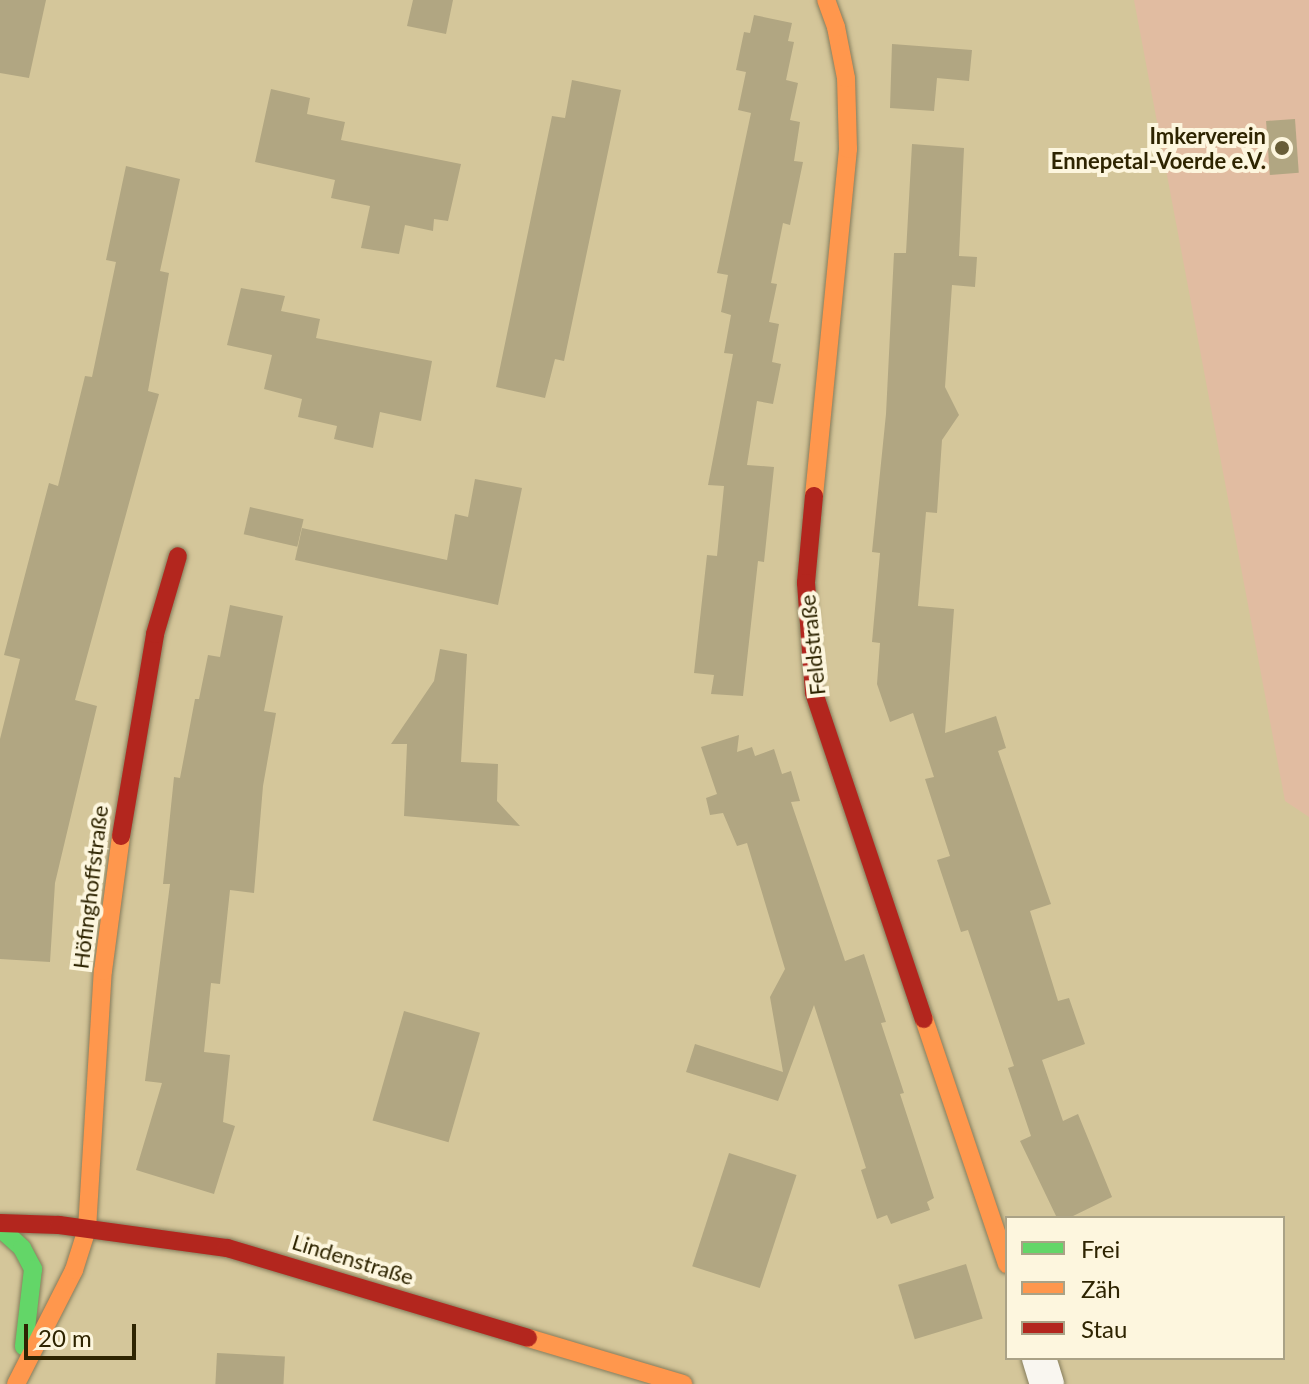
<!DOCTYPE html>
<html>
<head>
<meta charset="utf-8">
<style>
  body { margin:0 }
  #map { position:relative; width:1309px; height:1384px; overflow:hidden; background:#d4c69a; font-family:Lato,sans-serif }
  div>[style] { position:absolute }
  .green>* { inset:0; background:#e1bca1 }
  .building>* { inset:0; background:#b1a682; transform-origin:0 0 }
  .roads { filter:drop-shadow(0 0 2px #857c5b) drop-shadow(0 0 2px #857c5b) }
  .street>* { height:34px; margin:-17px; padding:0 17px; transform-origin:17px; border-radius:17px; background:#f9f6f0 }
  .fast>* { height:18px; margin:-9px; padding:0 9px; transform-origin:9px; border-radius:9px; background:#63d668 }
  .slow>* { height:18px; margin:-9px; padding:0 9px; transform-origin:9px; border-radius:9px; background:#ff974d }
  .jam>* { height:18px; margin:-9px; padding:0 9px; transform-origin:9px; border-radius:9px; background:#b3261e }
  .dots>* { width:22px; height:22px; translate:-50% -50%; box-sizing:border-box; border:4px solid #fdf6de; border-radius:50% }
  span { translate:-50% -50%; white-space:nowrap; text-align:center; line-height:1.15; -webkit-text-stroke:8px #fdf6de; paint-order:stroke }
  .poi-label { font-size:22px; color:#2e2401; font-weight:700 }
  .right { translate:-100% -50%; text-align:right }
  .street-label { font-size:22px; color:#2e2401 }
  .legend { position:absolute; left:1005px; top:1216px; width:280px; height:144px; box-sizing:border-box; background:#fdf6de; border:2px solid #aaa286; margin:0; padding:10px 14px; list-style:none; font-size:24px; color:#2e2401 }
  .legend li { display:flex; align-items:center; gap:16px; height:40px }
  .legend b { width:40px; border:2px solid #aaa286 }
  .scale { position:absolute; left:24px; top:1324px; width:112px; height:36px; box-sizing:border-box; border:4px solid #2e2401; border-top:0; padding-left:10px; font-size:24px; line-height:28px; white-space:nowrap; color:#2e2401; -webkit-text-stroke:6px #fdf6de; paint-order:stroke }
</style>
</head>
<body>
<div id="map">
  <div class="green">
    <i style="clip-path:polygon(1134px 0,1309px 0,1309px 817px,1285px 801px)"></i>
  </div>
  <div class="building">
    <i style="clip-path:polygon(0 0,46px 0,29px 78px,0 73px)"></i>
    <i style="clip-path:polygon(413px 0,453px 0,446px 34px,407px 26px)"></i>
    <i style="clip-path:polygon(754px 15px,792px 23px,788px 41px,794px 42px,786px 80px,798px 83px,790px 120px,800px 122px,794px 161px,803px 162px,790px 225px,783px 223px,771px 283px,777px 284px,769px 322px,779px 324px,772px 362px,781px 364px,773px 404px,757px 401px,747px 465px,774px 467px,764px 562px,758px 561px,743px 696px,711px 694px,714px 675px,694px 673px,707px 555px,717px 556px,724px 486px,708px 485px,733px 354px,724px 353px,731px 315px,721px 312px,728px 275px,717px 273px,751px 113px,738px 110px,746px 72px,736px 70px,744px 32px,750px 33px)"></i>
    <i style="clip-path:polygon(892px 44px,972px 50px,969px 81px,937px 78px,934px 111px,890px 108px)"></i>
    <i style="clip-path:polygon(572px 80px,621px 90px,564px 361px,555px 359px,545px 398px,496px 387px,552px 116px,565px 118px)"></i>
    <i style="clip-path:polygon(271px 89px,310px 98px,307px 114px,345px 122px,341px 140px,461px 164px,448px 221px,434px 219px,433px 231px,405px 225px,399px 254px,361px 248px,370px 206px,331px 198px,335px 180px,255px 162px)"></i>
    <i style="left:1295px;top:119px;width:54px;height:29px;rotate:86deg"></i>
    <i style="clip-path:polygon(912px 144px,964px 148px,959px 256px,977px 257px,975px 287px,952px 285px,945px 387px,959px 415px,942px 440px,937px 513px,926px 512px,918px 606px,954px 609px,945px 733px,996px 716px,1006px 748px,998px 751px,1051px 904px,1030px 911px,1058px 1001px,1069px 998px,1085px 1044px,1042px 1060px,1063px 1121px,1078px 1114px,1112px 1197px,1069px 1218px,1057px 1218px,1020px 1141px,1031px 1136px,1008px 1068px,1014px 1066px,968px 930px,961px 932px,937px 860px,950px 856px,925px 779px,934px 777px,913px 713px,890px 722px,877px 684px,880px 643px,872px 642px,880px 553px,872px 552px,886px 414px,894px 253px,906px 253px)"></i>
    <i style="clip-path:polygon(126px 166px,180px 179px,160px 271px,169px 273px,148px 391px,159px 394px,75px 700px,97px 706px,55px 883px,50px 962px,0 959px,0 739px,20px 659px,4px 655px,49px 483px,58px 486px,85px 376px,92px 377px,116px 262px,106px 260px)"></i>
    <i style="clip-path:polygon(241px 288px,285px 296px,281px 311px,320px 319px,316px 338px,432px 361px,421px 421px,380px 412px,373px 448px,334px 439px,337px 426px,298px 417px,302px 399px,264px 389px,272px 355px,227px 345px)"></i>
    <i style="clip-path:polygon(475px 479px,522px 488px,498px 605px,295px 560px,302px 528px,447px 560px,455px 514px,468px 517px)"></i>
    <i style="left:250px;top:507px;width:55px;height:28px;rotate:13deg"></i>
    <i style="clip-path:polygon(230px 605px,283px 616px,264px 711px,276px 713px,263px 786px,254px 893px,230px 890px,220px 984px,211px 983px,204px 1052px,230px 1055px,223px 1122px,235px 1126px,214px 1194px,136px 1170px,162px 1083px,145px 1081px,170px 884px,163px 884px,174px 777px,180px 778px,195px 699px,199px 699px,208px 655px,220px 657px)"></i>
    <i style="clip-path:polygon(440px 649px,467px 654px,461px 762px,498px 764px,497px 801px,520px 826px,404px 816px,407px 744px,391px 744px,434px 681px)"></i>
    <i style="clip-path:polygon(739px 735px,737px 752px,752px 747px,755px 756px,774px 749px,782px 774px,791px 771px,800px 801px,791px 802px,845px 961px,864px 954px,886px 1022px,881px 1023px,904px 1093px,900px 1094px,934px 1198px,927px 1202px,930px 1210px,891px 1224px,887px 1215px,877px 1219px,861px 1170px,866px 1168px,814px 1005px,778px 1101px,686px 1072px,695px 1044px,783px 1072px,770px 997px,785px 969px,747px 843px,737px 846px,723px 813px,710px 815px,706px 798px,717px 794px,701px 747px)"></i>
    <i style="left:404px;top:1011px;width:79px;height:114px;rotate:16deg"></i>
    <i style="left:729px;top:1153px;width:71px;height:119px;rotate:18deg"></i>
    <i style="left:966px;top:1264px;width:57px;height:71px;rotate:73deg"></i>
    <i style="left:217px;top:1353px;width:68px;height:31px;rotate:3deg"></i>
  </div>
  <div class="roads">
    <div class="street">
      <i style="left:1039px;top:1358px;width:27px;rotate:73deg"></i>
    </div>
    <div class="fast">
      <i style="left:0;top:1228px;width:30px;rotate:42deg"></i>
      <i style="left:22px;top:1248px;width:24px;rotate:62deg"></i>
      <i style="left:33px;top:1269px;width:78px;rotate:96.7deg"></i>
    </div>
    <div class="slow">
      <i style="left:814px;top:496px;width:349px;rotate:-84.4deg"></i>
      <i style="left:848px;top:149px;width:71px;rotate:-91.6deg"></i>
      <i style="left:846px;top:78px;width:52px;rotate:-101.1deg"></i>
      <i style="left:836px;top:27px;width:29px;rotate:-110deg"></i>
      <i style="left:924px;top:1019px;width:259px;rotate:71.3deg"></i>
      <i style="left:528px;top:1338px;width:162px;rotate:16.5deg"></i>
      <i style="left:16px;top:1384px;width:128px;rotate:-63deg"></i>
      <i style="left:74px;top:1270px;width:43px;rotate:-72.4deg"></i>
      <i style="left:87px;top:1229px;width:258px;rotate:-86.5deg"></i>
      <i style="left:103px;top:971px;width:136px;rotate:-82.4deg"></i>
    </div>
    <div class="jam">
      <i style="left:814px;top:496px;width:87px;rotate:95.3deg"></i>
      <i style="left:806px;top:583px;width:110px;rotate:85.8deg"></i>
      <i style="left:814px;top:693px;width:344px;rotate:71.4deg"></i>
      <i style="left:121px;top:836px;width:205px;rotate:-80.4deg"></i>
      <i style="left:155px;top:634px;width:81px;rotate:-73.6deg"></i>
      <i style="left:0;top:1223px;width:59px;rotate:1.9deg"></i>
      <i style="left:59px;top:1225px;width:170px;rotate:7.8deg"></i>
      <i style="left:227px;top:1248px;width:314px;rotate:16.6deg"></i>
    </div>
  </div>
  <div class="dots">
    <i style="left:1282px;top:148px;background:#685d37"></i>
  </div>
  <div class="poi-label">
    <span class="right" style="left:1266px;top:148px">Imkerverein<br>Ennepetal-Voerde e.V.</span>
  </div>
  <div class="street-label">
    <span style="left:812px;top:645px;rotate:-96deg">Feldstraße</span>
    <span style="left:90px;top:887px;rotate:-83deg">Höfinghoffstraße</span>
    <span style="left:353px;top:1259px;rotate:17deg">Lindenstraße</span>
  </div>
  <ul class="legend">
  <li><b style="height:10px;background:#63d668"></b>Frei</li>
  <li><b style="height:10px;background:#ff974d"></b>Zäh</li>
  <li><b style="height:10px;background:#b3261e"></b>Stau</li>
  </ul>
  <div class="scale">20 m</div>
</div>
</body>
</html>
